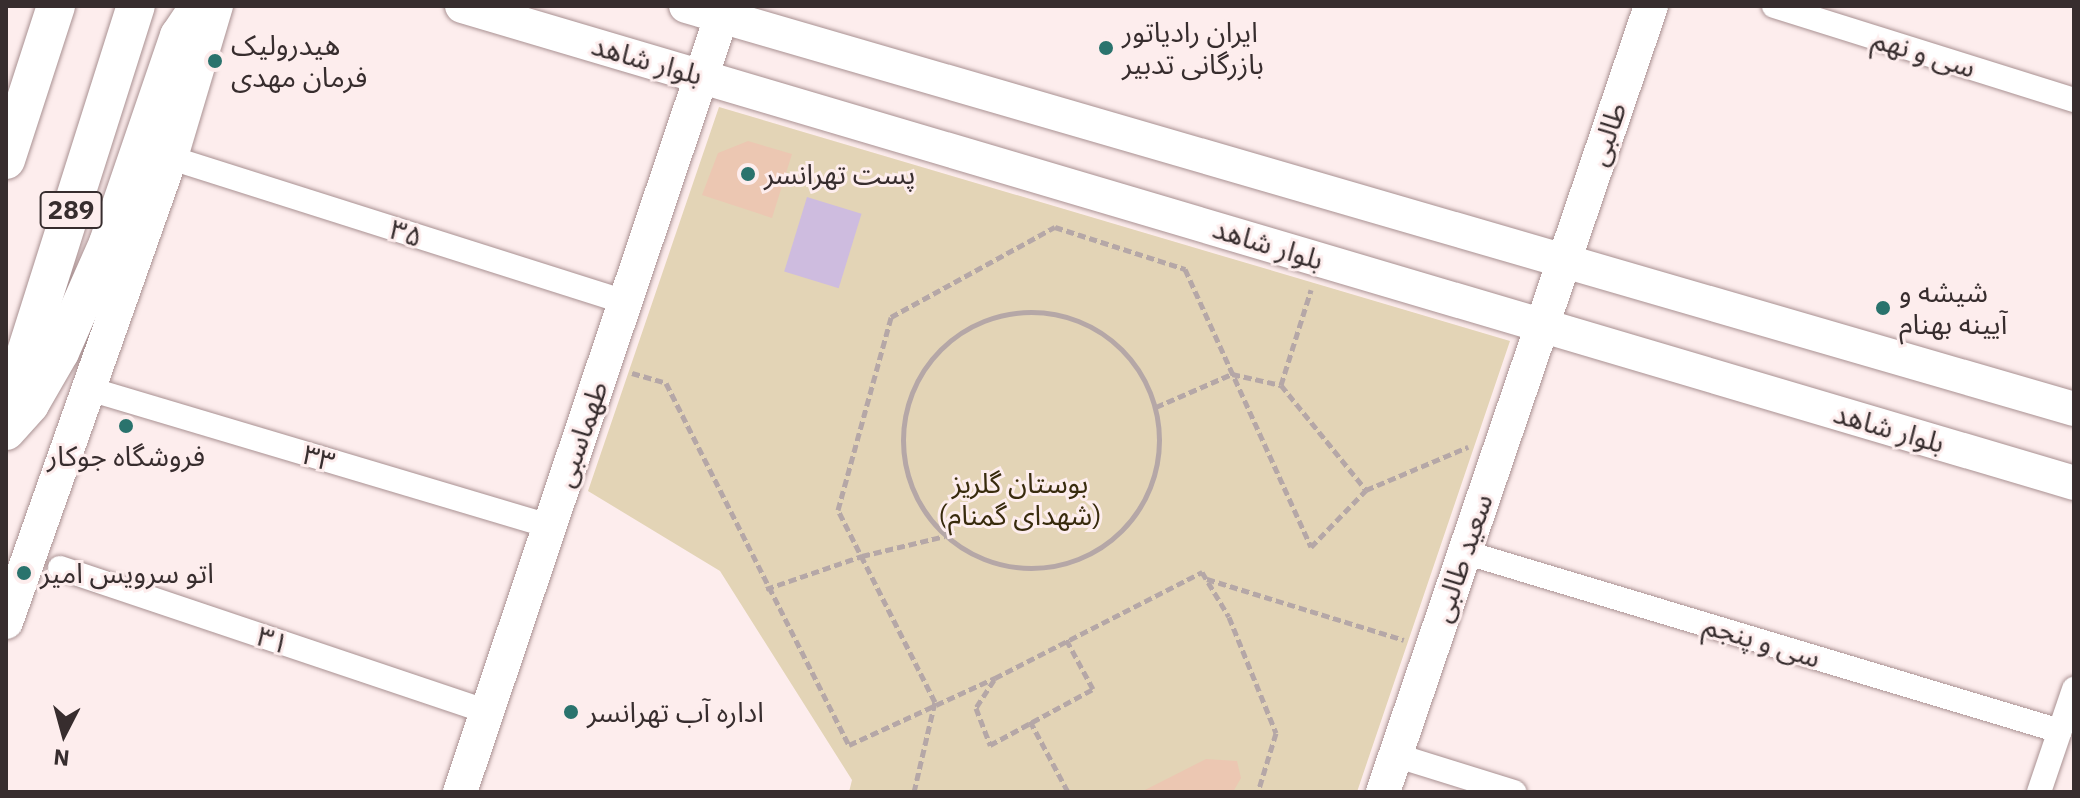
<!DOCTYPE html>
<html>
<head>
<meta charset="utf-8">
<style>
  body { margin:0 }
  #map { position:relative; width:2080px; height:798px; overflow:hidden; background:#fdeded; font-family:"IBM Plex Sans","Noto Sans Arabic",sans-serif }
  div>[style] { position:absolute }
  .green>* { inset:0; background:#e3d4b6 }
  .water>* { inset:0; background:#cebcdf; transform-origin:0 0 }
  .building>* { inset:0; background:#ecc7b2 }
  .path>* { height:5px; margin-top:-2.5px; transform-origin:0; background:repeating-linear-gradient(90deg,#b5a7a7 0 8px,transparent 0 12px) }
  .path>.ring { margin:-2.5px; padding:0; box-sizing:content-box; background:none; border:5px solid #b5a7a7; border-radius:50% }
  .roads { filter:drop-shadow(0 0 2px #a99192) drop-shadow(0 0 2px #a99192) }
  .street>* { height:24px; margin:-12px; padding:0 12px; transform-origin:12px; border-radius:12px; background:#fff }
  .secondary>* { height:34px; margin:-17px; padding:0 17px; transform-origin:17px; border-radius:17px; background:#fff }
  .primary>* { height:38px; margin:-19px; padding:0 19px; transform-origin:19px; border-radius:19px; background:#fff }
  .dots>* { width:22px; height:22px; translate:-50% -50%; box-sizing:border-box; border:4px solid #fdeded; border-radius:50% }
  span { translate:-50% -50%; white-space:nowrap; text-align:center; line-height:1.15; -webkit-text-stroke:6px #fdeded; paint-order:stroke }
  .shield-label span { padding:2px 6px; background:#fdeded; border:2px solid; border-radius:6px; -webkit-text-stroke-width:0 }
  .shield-label { font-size:26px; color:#372d2e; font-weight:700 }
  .poi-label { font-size:28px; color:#372d2e }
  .left { translate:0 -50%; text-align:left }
  .street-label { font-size:28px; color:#372d2e }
  .park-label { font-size:28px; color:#382b0d }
  .frame { position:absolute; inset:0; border:8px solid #372d2e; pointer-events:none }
  .north { position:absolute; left:24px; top:694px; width:80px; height:80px; -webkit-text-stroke:6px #fdeded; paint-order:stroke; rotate:186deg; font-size:22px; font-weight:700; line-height:32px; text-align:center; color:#372d2e }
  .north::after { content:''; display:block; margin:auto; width:28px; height:36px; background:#372d2e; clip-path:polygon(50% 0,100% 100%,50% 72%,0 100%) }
</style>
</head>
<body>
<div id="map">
  <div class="green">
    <i style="clip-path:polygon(719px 107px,1510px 341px,1357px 792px,849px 792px,852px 780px,720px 571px,588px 491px)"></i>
  </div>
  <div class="water">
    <i style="left:807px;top:197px;width:57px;height:78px;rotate:17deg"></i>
  </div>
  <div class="building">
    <i style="clip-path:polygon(748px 141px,792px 154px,772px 218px,702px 195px,718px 153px)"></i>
    <i style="clip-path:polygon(1206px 759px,1237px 761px,1241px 778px,1233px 792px,1141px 792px)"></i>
  </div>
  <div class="path">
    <i class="ring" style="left:903px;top:312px;width:251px;height:251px"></i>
    <i style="left:632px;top:373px;width:35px;rotate:16deg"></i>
    <i style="left:666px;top:383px;width:406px;rotate:63.2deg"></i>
    <i style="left:849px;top:745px;width:161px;rotate:-24.7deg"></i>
    <i style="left:995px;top:678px;width:233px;rotate:-27.1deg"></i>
    <i style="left:1202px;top:572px;width:52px;rotate:59deg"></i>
    <i style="left:1229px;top:617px;width:125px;rotate:67.9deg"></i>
    <i style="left:1276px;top:733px;width:62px;rotate:107deg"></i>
    <i style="left:1281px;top:385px;width:100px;rotate:-72.5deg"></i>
    <i style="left:1156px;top:407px;width:83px;rotate:-23.5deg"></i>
    <i style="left:1232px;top:374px;width:50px;rotate:12.7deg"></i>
    <i style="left:1281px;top:385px;width:135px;rotate:51deg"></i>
    <i style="left:1207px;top:579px;width:206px;rotate:17.2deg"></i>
    <i style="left:766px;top:589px;width:102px;rotate:-19deg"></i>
    <i style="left:862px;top:556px;width:85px;rotate:-13.5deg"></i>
    <i style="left:994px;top:680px;width:33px;rotate:123deg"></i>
    <i style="left:976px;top:708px;width:40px;rotate:69deg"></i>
    <i style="left:990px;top:745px;width:117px;rotate:-28.5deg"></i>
    <i style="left:1093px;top:689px;width:57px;rotate:-118.4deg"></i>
    <i style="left:1030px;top:721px;width:81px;rotate:61.8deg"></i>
    <i style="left:914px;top:792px;width:92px;rotate:-76.9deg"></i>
    <i style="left:935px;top:702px;width:215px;rotate:-116.8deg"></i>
    <i style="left:838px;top:510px;width:200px;rotate:-74.6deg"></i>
    <i style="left:891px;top:317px;width:187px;rotate:-28.8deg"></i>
    <i style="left:1055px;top:227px;width:137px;rotate:17.9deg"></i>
    <i style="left:1185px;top:269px;width:305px;rotate:65.6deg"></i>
    <i style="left:1311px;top:547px;width:79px;rotate:-46deg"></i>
    <i style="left:1366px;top:490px;width:111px;rotate:-22.9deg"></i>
  </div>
  <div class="roads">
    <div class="street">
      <i style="left:1774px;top:6px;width:314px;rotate:17.4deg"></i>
      <i style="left:187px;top:163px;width:460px;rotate:17.6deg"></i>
      <i style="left:89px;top:389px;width:481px;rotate:16.6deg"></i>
      <i style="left:1464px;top:552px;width:622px;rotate:16.72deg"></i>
      <i style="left:60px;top:568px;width:451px;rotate:18.6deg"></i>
      <i style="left:1395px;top:755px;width:125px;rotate:17.3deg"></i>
      <i style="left:2039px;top:792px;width:109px;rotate:-71.2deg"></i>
    </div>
    <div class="secondary">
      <i style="left:462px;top:6px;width:1681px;rotate:16.48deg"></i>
      <i style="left:686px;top:6px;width:1445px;rotate:16.19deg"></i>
      <i style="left:6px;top:622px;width:490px;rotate:-70.5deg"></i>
      <i style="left:170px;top:160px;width:161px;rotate:-73.4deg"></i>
      <i style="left:460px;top:792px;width:829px;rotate:-71.37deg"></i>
      <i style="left:1383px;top:792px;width:830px;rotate:-71.17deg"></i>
    </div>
    <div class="primary">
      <i style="left:6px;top:160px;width:162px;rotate:-72deg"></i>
      <i style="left:7px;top:412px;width:426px;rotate:-72.4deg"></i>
      <i style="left:6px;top:431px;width:36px;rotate:-48deg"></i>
      <i style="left:30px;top:404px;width:60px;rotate:-60deg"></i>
      <i style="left:60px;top:352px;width:119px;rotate:-66.2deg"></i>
      <i style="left:108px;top:243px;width:219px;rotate:-71.1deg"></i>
      <i style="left:179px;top:36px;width:36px;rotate:-56deg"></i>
    </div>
  </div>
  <div class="dots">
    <i style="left:1106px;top:48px;background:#2a736d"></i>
    <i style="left:215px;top:61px;background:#2a736d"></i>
    <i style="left:748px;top:174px;background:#2a736d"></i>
    <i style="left:1883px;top:308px;background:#2a736d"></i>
    <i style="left:126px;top:426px;background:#2a736d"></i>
    <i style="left:24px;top:573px;background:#2a736d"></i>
    <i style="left:571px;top:712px;background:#2a736d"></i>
  </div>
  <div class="shield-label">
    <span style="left:71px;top:210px">289</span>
  </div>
  <div class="poi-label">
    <span class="left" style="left:1122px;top:48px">ایران رادیاتور<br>بازرگانی تدبیر</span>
    <span class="left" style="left:231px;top:61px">هیدرولیک<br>فرمان مهدی</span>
    <span class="left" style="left:764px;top:174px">پست تهرانسر</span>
    <span class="left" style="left:1899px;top:308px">شیشه و<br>آیینه بهنام</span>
    <span style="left:126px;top:456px">فروشگاه جوکار</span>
    <span class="left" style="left:40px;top:573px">اتو سرویس امیر</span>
    <span class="left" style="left:587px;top:712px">اداره آب تهرانسر</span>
  </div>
  <div class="street-label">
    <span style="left:1924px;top:53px;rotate:17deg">سی و نهم</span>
    <span style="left:647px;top:60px;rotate:16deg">بلوار شاهد</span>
    <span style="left:1607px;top:134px;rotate:-71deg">طالبی</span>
    <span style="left:406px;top:233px;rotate:18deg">۳۵</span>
    <span style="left:1268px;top:244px;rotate:17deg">بلوار شاهد</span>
    <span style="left:1889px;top:428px;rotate:16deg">بلوار شاهد</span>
    <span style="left:581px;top:434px;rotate:-71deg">طهماسبی</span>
    <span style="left:319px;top:458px;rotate:17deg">۳۳</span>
    <span style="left:1462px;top:558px;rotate:-71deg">سعید طالبی</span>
    <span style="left:273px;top:640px;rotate:19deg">۳۱</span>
    <span style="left:1762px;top:641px;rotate:17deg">سی و پنجم</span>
  </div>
  <div class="park-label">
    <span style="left:1020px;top:499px">بوستان گلریز<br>(شهدای گمنام)</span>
  </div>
  <div class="frame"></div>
  <div class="north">N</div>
</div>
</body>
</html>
